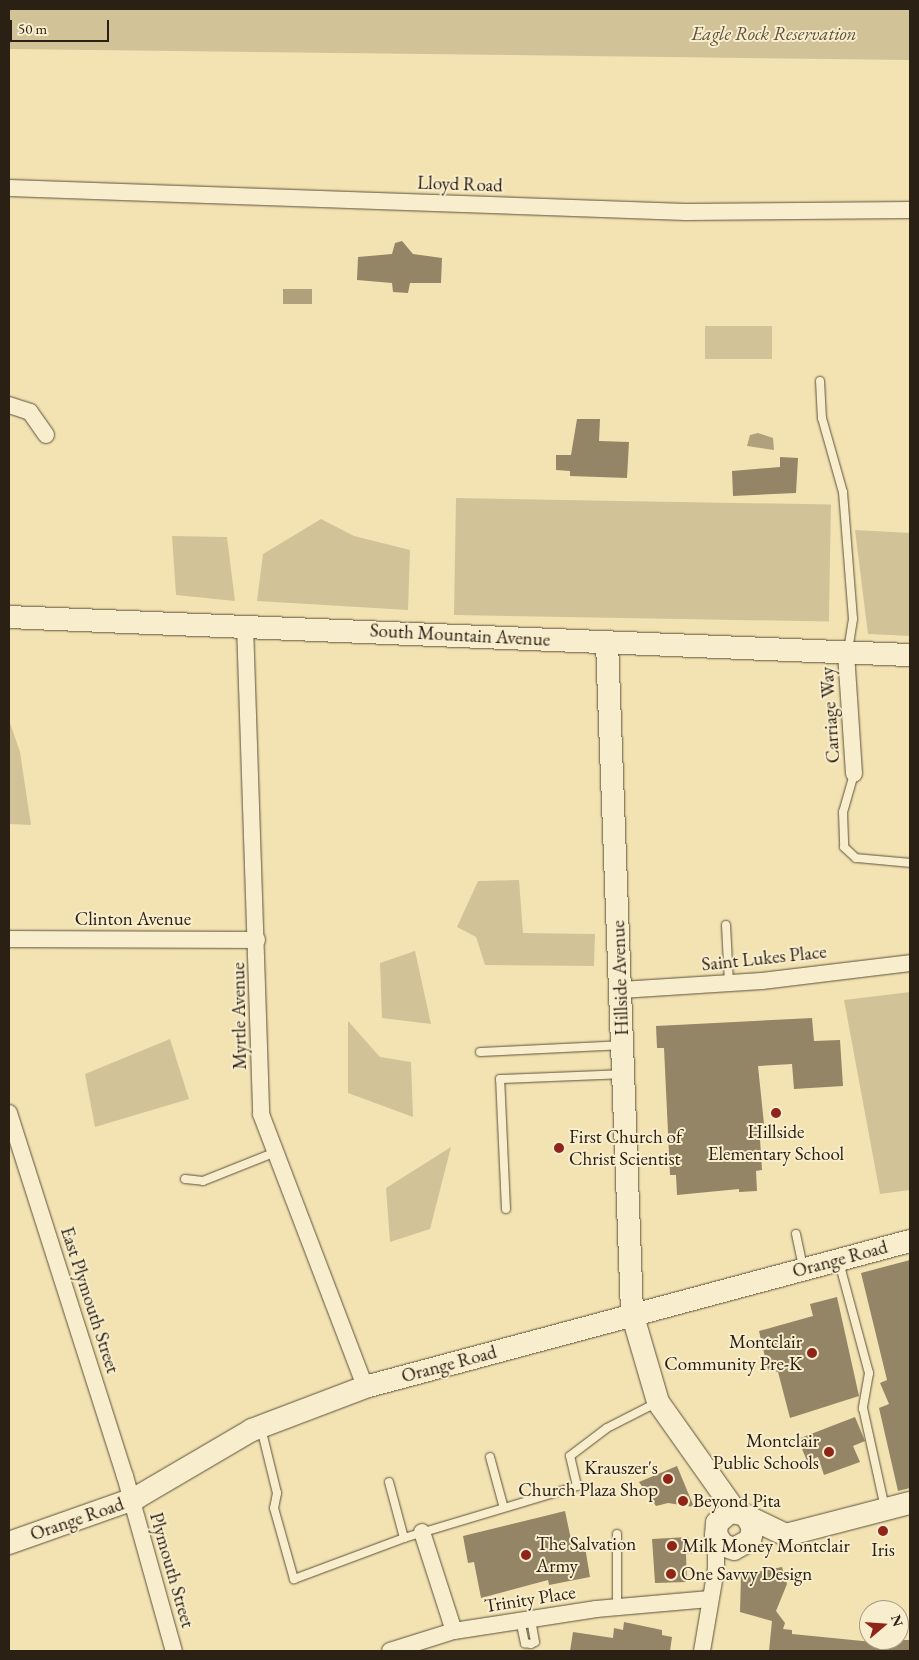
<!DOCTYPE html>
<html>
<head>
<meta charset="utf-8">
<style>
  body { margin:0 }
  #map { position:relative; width:919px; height:1660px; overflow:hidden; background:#f4e3b2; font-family:"EB Garamond",serif }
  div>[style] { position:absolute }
  .green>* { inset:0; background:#d2c297; transform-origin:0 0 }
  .water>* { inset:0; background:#afa17c; transform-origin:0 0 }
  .building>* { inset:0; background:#938566 }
  .roads { filter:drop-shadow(0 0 1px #5c513c) drop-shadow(0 0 1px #5c513c) }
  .lane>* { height:8px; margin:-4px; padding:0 4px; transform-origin:4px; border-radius:4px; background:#f8edcd }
  .street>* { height:16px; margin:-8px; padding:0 8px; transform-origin:8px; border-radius:8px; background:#f8edcd }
  .secondary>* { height:22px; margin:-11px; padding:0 11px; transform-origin:11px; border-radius:11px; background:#f8edcd }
  .dots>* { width:14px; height:14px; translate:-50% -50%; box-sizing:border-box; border:2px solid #f8edcd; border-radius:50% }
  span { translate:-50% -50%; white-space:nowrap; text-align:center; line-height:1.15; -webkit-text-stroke:4px #f8edcd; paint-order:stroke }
  .park-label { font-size:19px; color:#5c513b; font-style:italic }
  .street-label { font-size:19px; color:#2a2014 }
  .poi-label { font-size:19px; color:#2a2014 }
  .left { translate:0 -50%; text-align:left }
  .right { translate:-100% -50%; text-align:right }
  .frame { position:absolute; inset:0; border:10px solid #2a2014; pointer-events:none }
  .north { position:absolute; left:859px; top:1600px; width:50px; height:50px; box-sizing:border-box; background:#f8edcd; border:1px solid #a69b83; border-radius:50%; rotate:72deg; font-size:14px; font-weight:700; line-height:20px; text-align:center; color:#2a2014 }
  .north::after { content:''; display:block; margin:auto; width:18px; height:22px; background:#8f2418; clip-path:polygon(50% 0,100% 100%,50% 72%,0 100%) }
  .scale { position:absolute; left:10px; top:20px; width:99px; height:22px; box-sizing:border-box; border:2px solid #2a2014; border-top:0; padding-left:6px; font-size:15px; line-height:18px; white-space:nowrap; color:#2a2014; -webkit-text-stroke:4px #f8edcd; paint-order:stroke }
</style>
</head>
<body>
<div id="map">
  <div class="green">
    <i style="clip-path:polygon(9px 9px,910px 9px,910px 60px,9px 49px)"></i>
    <i style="left:705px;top:326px;width:67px;height:33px"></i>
    <i style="left:456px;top:498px;width:375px;height:117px;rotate:1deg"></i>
    <i style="clip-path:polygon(321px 519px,354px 536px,410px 550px,408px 610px,257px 601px,263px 554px)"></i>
    <i style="clip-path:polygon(855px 530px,910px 533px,910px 636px,868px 634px)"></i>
    <i style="clip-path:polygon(172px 536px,227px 537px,235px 601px,176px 595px)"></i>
    <i style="clip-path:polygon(9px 720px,20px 752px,31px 825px,9px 824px)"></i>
    <i style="clip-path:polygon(519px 880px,523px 933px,595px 934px,594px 966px,485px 965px,476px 937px,457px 927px,478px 881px)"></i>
    <i style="clip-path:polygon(415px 951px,431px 1024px,382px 1018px,380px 963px)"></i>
    <i style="clip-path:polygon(910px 992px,910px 1190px,880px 1194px,844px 1000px)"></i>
    <i style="clip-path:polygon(348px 1021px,380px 1057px,411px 1062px,413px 1117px,348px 1093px)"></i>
    <i style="clip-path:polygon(170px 1039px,189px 1099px,95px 1127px,85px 1074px)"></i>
    <i style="clip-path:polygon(451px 1147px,430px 1229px,390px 1242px,386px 1188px)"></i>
  </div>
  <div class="water">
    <i style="left:283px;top:289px;width:29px;height:15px"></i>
    <i style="clip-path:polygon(758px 433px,773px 438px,774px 450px,747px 446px,750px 435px)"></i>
  </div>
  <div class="building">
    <i style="clip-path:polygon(402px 241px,413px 254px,442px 258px,441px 283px,410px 283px,408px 293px,393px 292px,392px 283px,357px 280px,358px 257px,392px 254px,395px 243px)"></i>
    <i style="clip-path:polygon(577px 419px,600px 419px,599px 441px,629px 442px,627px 478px,570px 476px,570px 471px,556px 470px,556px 455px,571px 455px)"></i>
    <i style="clip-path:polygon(780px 457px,798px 458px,796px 493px,733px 496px,732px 471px,780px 467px)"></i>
    <i style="clip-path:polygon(812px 1018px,814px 1041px,840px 1040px,843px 1086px,794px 1089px,792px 1064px,758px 1066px,764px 1124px,759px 1124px,762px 1170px,756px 1171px,757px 1191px,739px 1192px,739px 1189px,677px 1195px,676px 1175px,670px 1175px,664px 1048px,657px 1048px,656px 1026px)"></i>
    <i style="clip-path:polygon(910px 1260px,910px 1488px,898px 1491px,879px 1408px,889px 1404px,880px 1383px,887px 1380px,861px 1273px)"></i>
    <i style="clip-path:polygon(837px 1297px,859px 1396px,790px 1418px,778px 1372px,768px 1370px,759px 1331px,813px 1316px,810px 1304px)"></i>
    <i style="clip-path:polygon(855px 1417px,865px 1441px,853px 1446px,860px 1462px,824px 1475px,818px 1457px,807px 1461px,798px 1439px)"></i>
    <i style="clip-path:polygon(677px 1466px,694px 1507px,668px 1503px,656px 1506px,639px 1482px)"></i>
    <i style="clip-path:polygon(565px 1511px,573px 1549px,585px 1547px,590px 1577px,549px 1585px,548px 1580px,481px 1598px,474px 1562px,468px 1563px,463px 1536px)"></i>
    <i style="clip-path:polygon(688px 1537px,692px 1554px,686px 1554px,687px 1582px,655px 1583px,652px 1539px)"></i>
    <i style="clip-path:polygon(782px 1567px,787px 1584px,776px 1611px,785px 1623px,783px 1629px,792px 1630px,792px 1634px,893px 1644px,894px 1640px,910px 1640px,910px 1651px,769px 1651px,772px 1621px,740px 1612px,741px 1575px)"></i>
    <i style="clip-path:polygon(624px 1622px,662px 1630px,662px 1635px,672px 1637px,670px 1651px,570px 1651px,573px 1632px,613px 1638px,614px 1628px,623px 1630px)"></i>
  </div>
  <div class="roads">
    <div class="lane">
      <i style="left:820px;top:381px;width:37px;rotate:87deg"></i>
      <i style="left:822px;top:418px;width:77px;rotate:74.2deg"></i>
      <i style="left:843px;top:492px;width:127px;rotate:85.5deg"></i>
      <i style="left:853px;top:619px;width:30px;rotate:99deg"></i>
      <i style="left:854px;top:774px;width:40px;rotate:106deg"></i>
      <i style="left:843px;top:812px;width:35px;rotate:88deg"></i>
      <i style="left:844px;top:847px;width:16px;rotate:43deg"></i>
      <i style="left:856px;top:858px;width:54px;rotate:5.3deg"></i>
      <i style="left:726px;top:925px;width:58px;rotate:87deg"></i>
      <i style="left:480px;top:1052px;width:141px;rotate:-2.8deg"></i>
      <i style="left:185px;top:1179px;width:18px;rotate:6deg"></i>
      <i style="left:203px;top:1181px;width:79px;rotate:-21.7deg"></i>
      <i style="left:506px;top:1209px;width:130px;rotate:-92.6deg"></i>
      <i style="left:500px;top:1079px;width:122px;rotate:-2.3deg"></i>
      <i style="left:796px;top:1234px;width:34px;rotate:78deg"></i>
      <i style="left:839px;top:1262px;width:115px;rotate:74.9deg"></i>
      <i style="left:869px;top:1373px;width:36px;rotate:100deg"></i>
      <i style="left:863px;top:1408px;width:102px;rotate:77.6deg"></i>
      <i style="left:261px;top:1428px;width:67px;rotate:76.2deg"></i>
      <i style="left:277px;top:1493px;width:15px;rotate:101deg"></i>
      <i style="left:274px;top:1508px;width:74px;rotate:74.3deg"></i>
      <i style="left:294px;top:1579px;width:117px;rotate:-20.4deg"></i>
      <i style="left:404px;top:1538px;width:181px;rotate:-16.7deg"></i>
      <i style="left:577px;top:1486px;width:31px;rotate:-103deg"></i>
      <i style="left:570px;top:1456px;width:46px;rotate:-37.1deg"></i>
      <i style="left:607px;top:1428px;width:55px;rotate:-27deg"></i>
      <i style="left:490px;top:1457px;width:50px;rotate:74.8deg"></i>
      <i style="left:389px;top:1482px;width:58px;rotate:75deg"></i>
      <i style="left:617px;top:1534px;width:73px;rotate:90deg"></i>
      <i style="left:520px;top:1620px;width:24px;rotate:78deg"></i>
      <i style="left:525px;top:1643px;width:6px;rotate:9deg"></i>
      <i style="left:531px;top:1644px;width:4px;rotate:-27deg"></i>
      <i style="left:535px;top:1642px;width:23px;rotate:-100deg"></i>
    </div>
    <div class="street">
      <i style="left:9px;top:188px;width:677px;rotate:2.03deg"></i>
      <i style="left:686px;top:212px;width:224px;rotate:-0.5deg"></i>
      <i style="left:9px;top:405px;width:22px;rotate:18deg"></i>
      <i style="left:30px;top:412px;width:28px;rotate:55deg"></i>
      <i style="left:245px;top:625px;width:489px;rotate:88.1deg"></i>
      <i style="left:261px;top:1114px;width:292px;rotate:69.1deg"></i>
      <i style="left:846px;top:653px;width:121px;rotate:86.2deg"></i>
      <i style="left:9px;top:939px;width:248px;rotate:0.2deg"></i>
      <i style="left:621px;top:990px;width:141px;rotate:-3.7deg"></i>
      <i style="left:762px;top:981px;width:149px;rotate:-6.9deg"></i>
      <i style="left:9px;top:1113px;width:381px;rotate:72.3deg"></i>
      <i style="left:125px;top:1476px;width:182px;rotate:74.4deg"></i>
      <i style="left:422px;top:1532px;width:104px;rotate:72.1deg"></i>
      <i style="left:390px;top:1651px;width:67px;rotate:-17.4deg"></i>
      <i style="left:454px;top:1631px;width:144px;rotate:-8.8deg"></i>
      <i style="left:596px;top:1609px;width:114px;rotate:-5deg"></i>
      <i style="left:702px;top:1651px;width:83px;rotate:-80.3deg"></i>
      <i style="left:716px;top:1569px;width:34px;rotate:-90deg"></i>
    </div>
    <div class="secondary">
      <i style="left:9px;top:617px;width:902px;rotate:2.42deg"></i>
      <i style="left:607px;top:643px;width:670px;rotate:87.86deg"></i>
      <i style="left:632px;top:1313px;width:93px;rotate:73.7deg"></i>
      <i style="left:658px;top:1402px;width:135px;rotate:54.7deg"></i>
      <i style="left:747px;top:1517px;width:13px;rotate:61deg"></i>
      <i style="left:753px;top:1528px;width:12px;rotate:104deg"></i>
      <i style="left:750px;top:1540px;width:18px;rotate:151deg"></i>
      <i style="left:734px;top:1549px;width:12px;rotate:-160deg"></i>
      <i style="left:723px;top:1545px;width:12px;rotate:-125deg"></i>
      <i style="left:716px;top:1535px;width:12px;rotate:-85deg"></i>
      <i style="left:717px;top:1523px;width:17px;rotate:-40deg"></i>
      <i style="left:730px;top:1512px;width:12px;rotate:9deg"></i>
      <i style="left:742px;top:1514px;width:49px;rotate:25.5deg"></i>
      <i style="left:786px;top:1535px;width:128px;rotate:-14.5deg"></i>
      <i style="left:9px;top:1543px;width:135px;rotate:-19.5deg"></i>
      <i style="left:136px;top:1498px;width:134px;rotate:-30.4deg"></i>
      <i style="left:252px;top:1430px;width:121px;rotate:-20.8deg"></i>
      <i style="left:365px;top:1387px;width:564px;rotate:-15deg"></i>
    </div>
  </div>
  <div class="dots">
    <i style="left:776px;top:1113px;background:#8f2418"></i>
    <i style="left:559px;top:1148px;background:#8f2418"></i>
    <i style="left:812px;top:1353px;background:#8f2418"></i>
    <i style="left:829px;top:1452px;background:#8f2418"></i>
    <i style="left:668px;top:1479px;background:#8f2418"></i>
    <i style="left:683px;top:1501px;background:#8f2418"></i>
    <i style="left:883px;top:1531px;background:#8f2418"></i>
    <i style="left:672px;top:1546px;background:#8f2418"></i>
    <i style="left:526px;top:1555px;background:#8f2418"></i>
    <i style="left:671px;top:1574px;background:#8f2418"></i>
  </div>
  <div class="park-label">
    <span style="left:774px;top:34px">Eagle Rock Reservation</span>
  </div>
  <div class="street-label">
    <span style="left:460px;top:184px;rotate:2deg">Lloyd Road</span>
    <span style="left:460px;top:635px;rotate:3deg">South Mountain Avenue</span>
    <span style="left:830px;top:715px;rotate:-94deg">Carriage Way</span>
    <span style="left:133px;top:919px">Clinton Avenue</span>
    <span style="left:764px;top:958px;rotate:-6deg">Saint Lukes Place</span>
    <span style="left:620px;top:978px;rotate:-92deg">Hillside Avenue</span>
    <span style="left:239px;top:1016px;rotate:-91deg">Myrtle Avenue</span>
    <span style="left:840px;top:1259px;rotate:-15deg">Orange Road</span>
    <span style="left:90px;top:1300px;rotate:72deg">East Plymouth Street</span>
    <span style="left:449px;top:1364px;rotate:-15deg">Orange Road</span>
    <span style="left:77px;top:1519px;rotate:-19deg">Orange Road</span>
    <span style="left:172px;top:1570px;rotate:74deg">Plymouth Street</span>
    <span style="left:530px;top:1599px;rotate:-9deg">Trinity Place</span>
  </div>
  <div class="poi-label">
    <span style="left:776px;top:1143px">Hillside<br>Elementary School</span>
    <span class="left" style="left:569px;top:1148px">First Church of<br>Christ Scientist</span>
    <span class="right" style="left:802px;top:1353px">Montclair<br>Community Pre-K</span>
    <span class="right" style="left:819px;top:1452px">Montclair<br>Public Schools</span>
    <span class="right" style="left:658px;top:1479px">Krauszer's<br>Church Plaza Shop</span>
    <span class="left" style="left:693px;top:1501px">Beyond Pita</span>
    <span class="left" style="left:536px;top:1555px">The Salvation<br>Army</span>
    <span class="left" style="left:682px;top:1546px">Milk Money Montclair</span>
    <span style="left:883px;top:1550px">Iris</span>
    <span class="left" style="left:681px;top:1574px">One Savvy Design</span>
  </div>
  <div class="frame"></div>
  <div class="north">N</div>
  <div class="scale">50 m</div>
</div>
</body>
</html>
